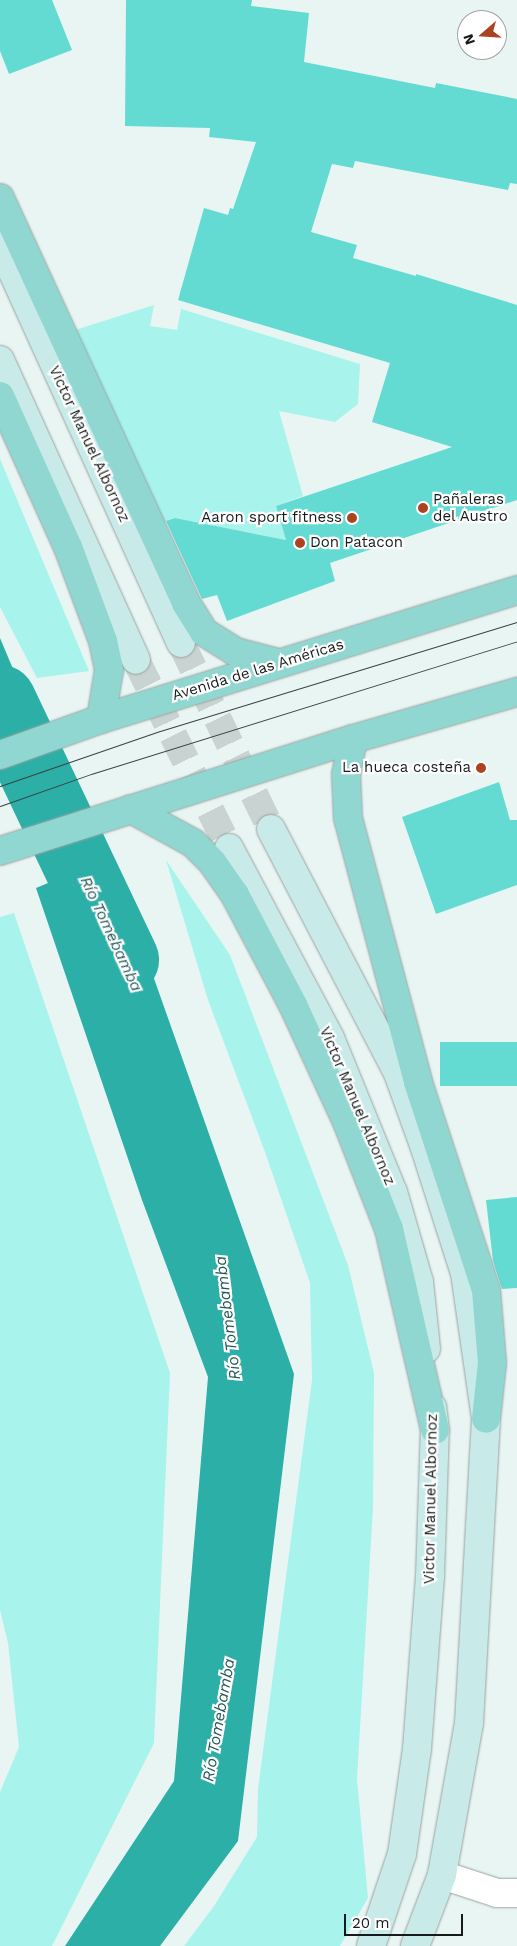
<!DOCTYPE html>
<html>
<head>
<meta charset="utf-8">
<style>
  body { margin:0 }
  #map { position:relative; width:517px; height:1946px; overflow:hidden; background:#e9f5f3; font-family:"Work Sans",sans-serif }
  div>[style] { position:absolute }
  .green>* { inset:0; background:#a8f3ec }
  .water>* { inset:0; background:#2bafa7 }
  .river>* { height:71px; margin:-35.5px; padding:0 35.5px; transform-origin:35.5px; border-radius:35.5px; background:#2bafa7 }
  .building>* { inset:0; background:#63dbd2; transform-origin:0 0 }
  .secondary-tunnel>* { height:28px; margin-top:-14px; transform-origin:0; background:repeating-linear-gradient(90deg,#c9d4d2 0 28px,transparent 0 42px) }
  .roads { filter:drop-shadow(0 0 1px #98a3a2) drop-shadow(0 0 1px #98a3a2) }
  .minor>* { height:28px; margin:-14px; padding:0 14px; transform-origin:14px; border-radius:14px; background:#fff }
  .secondary>* { height:28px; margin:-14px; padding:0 14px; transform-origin:14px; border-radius:14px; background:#c8eae8 }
  .primary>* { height:28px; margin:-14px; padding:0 14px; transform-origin:14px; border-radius:14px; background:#90d6d1 }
  .tram>* { height:1px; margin:-0.5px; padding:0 0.5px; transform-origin:0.5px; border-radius:0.5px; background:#3c4241 }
  .dots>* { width:14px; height:14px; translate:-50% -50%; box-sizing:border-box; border:2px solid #fff; border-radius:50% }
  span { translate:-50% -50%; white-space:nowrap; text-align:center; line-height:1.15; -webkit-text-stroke:4.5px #fff; paint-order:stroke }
  .street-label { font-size:15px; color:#161a1a }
  .poi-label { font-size:15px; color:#161a1a }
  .left { translate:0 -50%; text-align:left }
  .right { translate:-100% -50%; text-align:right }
  .water-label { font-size:16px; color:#255955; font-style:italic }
  .north { position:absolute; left:457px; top:10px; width:50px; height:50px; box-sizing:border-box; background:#fff; border:1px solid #a2a3a3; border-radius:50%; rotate:251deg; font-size:14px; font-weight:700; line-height:20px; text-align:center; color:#161a1a }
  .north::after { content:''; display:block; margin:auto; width:18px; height:22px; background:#ab4320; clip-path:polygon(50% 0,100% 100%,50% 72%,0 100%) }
  .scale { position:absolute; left:344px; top:1914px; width:119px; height:22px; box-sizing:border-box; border:2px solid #161a1a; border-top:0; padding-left:6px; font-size:15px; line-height:18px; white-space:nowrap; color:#161a1a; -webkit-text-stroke:4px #fff; paint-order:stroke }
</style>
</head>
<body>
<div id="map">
  <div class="green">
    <i style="clip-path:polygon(154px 305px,150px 326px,177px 330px,181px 309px,360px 364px,358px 404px,335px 422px,279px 411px,303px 496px,276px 506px,286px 540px,175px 518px,156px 525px,75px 330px)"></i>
    <i style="clip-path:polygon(0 459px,89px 671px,37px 678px,0 607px)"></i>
    <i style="clip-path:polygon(166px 860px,230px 955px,348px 1265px,374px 1373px,373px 1508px,357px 1779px,368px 1898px,340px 1946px,184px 1946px,214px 1906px,257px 1837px,258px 1789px,312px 1380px,310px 1283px,265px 1152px,208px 1000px)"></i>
    <i style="clip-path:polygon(14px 913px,170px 1373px,154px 1743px,52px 1946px,0 1946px,0 1792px,19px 1747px,8px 1643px,0 1610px,0 917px)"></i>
  </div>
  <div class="water">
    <i style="clip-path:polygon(0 638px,24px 695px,0 702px)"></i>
    <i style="clip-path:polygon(111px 857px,294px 1374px,238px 1841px,160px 1946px,65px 1946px,174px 1781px,208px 1377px,142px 1200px,36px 888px)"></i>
  </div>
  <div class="river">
    <i style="left:0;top:700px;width:287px;rotate:64.6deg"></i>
  </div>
  <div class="building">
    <i style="clip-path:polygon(0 0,52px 0,72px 50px,9px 74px,0 51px)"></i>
    <i style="clip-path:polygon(126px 0,252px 0,251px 6px,309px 13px,304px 62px,435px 88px,436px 83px,517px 99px,517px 184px,510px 183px,508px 190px,355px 161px,353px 168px,332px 164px,311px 232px,357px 245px,353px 258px,416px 276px,416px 274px,517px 305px,517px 500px,330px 563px,335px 581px,227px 621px,217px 595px,202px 599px,166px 521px,175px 518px,286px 540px,276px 506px,452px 447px,372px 422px,390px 363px,178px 300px,204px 208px,228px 215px,230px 208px,233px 209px,256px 142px,209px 137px,210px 128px,125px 126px)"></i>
    <i style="clip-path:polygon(499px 782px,510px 820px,517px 820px,517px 885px,436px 914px,402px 817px)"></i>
    <i style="left:517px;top:1042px;width:44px;height:77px;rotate:90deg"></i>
    <i style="clip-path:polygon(517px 1197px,517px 1288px,502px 1289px,493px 1261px,486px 1200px)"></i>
  </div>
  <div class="secondary-tunnel">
    <i style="left:181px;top:643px;width:207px;rotate:64.2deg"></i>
    <i style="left:136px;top:660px;width:210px;rotate:63.7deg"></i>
  </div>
  <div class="roads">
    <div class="minor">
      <i style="left:442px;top:1875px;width:58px;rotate:18.1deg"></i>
      <i style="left:497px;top:1893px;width:20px"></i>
    </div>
    <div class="secondary">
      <i style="left:0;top:244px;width:438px;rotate:65.6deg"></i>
      <i style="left:0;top:360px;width:329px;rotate:65.6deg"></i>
      <i style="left:271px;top:829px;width:275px;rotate:62.5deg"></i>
      <i style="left:398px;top:1073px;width:80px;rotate:70.2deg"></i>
      <i style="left:425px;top:1148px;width:131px;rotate:72.3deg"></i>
      <i style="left:465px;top:1273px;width:148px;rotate:81.8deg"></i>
      <i style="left:486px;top:1419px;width:304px;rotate:93.2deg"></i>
      <i style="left:469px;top:1723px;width:154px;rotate:100.1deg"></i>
      <i style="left:442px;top:1875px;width:76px;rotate:110.8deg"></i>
      <i style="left:229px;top:848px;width:215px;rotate:62deg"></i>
      <i style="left:330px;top:1038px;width:166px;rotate:67.8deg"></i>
      <i style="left:393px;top:1192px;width:94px;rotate:73.9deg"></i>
      <i style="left:419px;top:1282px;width:67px;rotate:84deg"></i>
      <i style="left:371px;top:1946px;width:97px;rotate:-71.4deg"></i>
      <i style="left:402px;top:1854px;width:106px;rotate:-81.9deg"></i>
      <i style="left:417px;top:1749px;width:172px;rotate:-85.7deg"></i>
      <i style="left:430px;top:1577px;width:147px;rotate:-88.1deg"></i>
      <i style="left:435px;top:1430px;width:23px;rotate:-97deg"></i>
    </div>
    <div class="primary">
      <i style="left:0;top:198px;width:446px;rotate:65.3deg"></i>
      <i style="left:186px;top:603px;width:34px;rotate:58deg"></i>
      <i style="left:204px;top:632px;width:38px;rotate:32deg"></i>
      <i style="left:236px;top:652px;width:43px;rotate:14.7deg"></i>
      <i style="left:0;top:396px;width:166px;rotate:65.8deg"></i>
      <i style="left:68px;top:547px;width:100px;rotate:69.6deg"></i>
      <i style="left:103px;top:641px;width:30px;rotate:78deg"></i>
      <i style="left:109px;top:670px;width:50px;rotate:99.3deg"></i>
      <i style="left:353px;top:739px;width:36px;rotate:101deg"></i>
      <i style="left:346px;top:774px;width:44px;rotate:87.4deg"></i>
      <i style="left:348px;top:818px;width:273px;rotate:75.1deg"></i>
      <i style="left:418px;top:1082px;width:219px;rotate:71.9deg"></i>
      <i style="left:486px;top:1290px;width:73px;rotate:85.3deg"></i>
      <i style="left:492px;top:1363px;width:56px;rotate:96.1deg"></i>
      <i style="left:0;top:755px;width:107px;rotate:-19.6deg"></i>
      <i style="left:101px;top:719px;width:436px;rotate:-17.2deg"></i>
      <i style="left:131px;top:809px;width:71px;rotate:28.7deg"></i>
      <i style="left:193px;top:843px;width:27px;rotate:45deg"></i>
      <i style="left:212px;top:862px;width:40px;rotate:55.1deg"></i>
      <i style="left:235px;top:895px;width:124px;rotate:62.2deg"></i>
      <i style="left:293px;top:1005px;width:129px;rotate:65.2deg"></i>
      <i style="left:347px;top:1122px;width:115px;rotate:68.6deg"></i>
      <i style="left:389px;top:1229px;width:206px;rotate:77.1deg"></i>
      <i style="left:0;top:851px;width:370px;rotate:-17.6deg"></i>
      <i style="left:353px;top:739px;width:171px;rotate:-16deg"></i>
    </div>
  </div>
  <div class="tram">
    <i style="left:0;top:786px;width:169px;rotate:-19deg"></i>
    <i style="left:160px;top:731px;width:373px;rotate:-17deg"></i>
    <i style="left:0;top:806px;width:96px;rotate:-19.4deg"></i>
    <i style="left:91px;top:774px;width:446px;rotate:-17.3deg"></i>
  </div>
  <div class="dots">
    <i style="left:423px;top:508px;background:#ab4320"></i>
    <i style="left:352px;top:518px;background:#ab4320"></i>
    <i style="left:300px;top:543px;background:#ab4320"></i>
    <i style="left:481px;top:768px;background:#ab4320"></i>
  </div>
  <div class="street-label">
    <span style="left:89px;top:444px;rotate:65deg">Victor Manuel Albornoz</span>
    <span style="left:258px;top:670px;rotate:-17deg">Avenida de las Américas</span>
    <span style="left:357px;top:1106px;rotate:67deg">Victor Manuel Albornoz</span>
    <span style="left:431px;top:1499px;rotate:-89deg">Victor Manuel Albornoz</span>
  </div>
  <div class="poi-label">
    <span class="left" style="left:433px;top:508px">Pañaleras<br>del Austro</span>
    <span class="right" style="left:342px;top:518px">Aaron sport fitness</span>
    <span class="left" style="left:310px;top:543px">Don Patacon</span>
    <span class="right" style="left:471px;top:768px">La hueca costeña</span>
  </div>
  <div class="water-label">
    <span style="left:111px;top:934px;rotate:65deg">Río Tomebamba</span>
    <span style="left:228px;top:1318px;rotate:-97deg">Río Tomebamba</span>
    <span style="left:219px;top:1720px;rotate:-80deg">Río Tomebamba</span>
  </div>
  <div class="north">N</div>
  <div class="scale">20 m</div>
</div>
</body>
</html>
